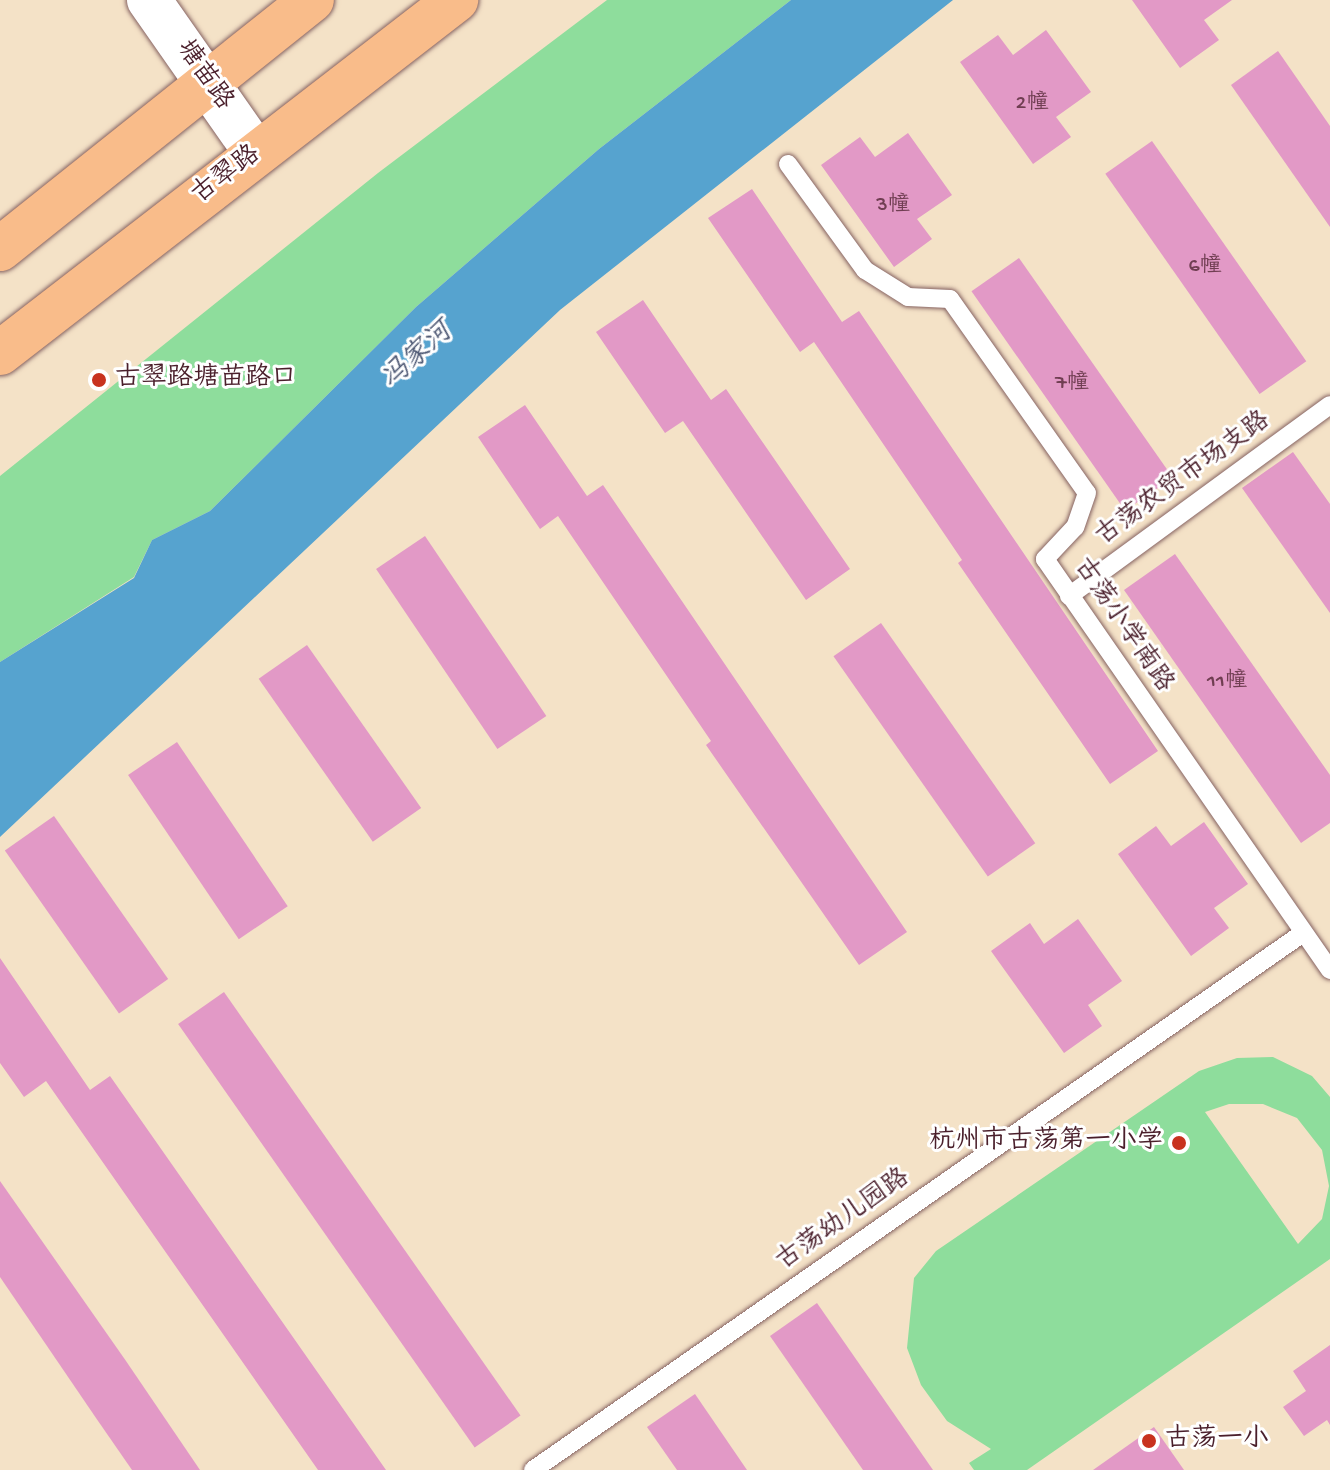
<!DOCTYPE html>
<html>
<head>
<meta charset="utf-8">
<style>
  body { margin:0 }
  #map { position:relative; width:1330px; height:1470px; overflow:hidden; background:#f4e2c7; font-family:"Gochi Hand","LXGW WenKai TC",sans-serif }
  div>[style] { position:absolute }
  .green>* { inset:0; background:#8edd9c }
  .water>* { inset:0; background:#56a3cf }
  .building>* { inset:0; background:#e299c6; transform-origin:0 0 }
  .roads { filter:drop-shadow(0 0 2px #866362) drop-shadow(0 0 2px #866362) }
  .service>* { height:18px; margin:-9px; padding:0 9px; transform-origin:9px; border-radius:9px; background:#fff }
  .tertiary>* { height:44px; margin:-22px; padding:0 22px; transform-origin:22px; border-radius:22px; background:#fff }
  .primary>* { height:44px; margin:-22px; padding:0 22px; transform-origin:22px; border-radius:22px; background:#f9bc8a }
  .dots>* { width:22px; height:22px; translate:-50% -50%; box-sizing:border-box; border:4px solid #fff; border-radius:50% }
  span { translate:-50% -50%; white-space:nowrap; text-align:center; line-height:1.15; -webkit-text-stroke:6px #fff; paint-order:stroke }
  .number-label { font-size:22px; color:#703e52 }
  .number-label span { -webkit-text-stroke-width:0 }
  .street-label { font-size:26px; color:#4a1f2b }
  .poi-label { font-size:26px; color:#4a1f2b }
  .left { translate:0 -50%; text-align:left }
  .right { translate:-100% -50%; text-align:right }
  .water-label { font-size:28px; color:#4f5a75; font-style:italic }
</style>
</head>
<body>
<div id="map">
  <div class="green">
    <i style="clip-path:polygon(607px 0,791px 0,599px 149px,416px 307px,210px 511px,152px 540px,134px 577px,0 662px,0 476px,378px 173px)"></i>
    <i style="clip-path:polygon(evenodd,1273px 1057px,1312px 1076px,1330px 1097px,1330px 1259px,1027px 1470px,974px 1470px,969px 1463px,991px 1449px,947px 1421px,921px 1385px,907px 1348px,914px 1278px,936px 1251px,1199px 1071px,1237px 1058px,1273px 1057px,1229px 1104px,1263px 1104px,1297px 1118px,1322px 1150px,1329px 1186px,1322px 1219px,1298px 1244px,1205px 1112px,1229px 1104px)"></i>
  </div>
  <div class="water">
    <i style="clip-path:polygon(791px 0,953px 0,560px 310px,0 837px,0 662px,134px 578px,152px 540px,210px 511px,416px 307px,599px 149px)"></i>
  </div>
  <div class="building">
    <i style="clip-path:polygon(1132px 0,1232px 0,1204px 20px,1219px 40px,1180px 68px)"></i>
    <i style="clip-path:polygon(1046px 30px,1091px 92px,1056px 117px,1071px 137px,1033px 164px,960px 62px,998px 35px,1013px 55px)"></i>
    <i style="clip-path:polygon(1278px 51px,1330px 126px,1330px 227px,1231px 85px)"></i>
    <i style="clip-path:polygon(908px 133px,952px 195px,917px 219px,932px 239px,894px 267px,821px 165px,860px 137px,875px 157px)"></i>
    <i style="left:1152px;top:141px;width:269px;height:57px;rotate:55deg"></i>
    <i style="clip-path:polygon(752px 189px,842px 322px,859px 311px,1158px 751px,1110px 784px,958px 563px,962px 560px,814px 342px,800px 352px,708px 218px)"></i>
    <i style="left:1019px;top:258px;width:268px;height:58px;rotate:55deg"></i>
    <i style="clip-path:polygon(643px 300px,711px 400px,726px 389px,850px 569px,806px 600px,683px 421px,665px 433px,596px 332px)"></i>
    <i style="clip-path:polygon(525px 405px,587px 496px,603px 485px,907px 932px,859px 965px,706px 745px,711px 741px,558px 516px,540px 529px,478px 437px)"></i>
    <i style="clip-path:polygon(1293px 452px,1330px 504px,1330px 613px,1242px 488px)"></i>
    <i style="left:425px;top:536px;width:217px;height:59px;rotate:56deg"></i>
    <i style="clip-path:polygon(1175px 554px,1330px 775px,1330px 823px,1301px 843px,1124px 590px)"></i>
    <i style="left:881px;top:623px;width:269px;height:58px;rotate:55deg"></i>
    <i style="left:307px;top:645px;width:199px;height:59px;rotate:55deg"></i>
    <i style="left:177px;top:742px;width:198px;height:59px;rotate:56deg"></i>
    <i style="left:54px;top:816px;width:199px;height:60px;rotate:55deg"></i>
    <i style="clip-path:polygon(1204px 822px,1248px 884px,1214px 908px,1229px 928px,1191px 956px,1118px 854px,1156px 826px,1171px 846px)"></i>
    <i style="clip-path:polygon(1078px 919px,1122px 981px,1088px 1005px,1102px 1026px,1064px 1053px,991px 951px,1030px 923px,1044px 944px)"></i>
    <i style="clip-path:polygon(0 958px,90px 1090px,110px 1076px,386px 1470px,318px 1470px,46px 1081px,24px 1097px,0 1063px)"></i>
    <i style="left:224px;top:992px;width:517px;height:56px;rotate:55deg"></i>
    <i style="clip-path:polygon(0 1181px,126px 1361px,200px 1470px,132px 1470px,96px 1418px,0 1277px)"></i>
    <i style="clip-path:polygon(817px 1303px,933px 1470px,863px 1470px,770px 1336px)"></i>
    <i style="clip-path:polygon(1330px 1345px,1330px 1425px,1327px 1420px,1304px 1436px,1283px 1407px,1306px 1391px,1293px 1371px)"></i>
    <i style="clip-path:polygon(695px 1394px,747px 1470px,677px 1470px,647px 1427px)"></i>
    <i style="clip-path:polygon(1154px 1427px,1184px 1470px,1093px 1470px)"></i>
  </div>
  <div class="roads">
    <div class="service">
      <i style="left:788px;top:164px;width:131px;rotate:54deg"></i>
      <i style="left:865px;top:270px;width:51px;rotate:32.1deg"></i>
      <i style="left:908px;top:297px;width:42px;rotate:2.7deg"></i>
      <i style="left:950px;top:299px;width:237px;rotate:54.8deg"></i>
      <i style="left:1087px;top:493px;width:36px;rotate:109deg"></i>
      <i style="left:1075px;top:527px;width:44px;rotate:133.2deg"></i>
      <i style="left:1045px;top:559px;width:500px;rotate:55.26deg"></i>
      <i style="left:1069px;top:596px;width:323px;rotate:-36.2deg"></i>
      <i style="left:533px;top:1470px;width:939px;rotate:-34.89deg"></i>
    </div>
    <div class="tertiary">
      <i style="left:149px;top:0;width:187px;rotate:55deg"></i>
    </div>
    <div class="primary">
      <i style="left:0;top:249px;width:399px;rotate:-38.6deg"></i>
      <i style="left:0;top:353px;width:577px;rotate:-37.74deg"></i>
    </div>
  </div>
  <div class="dots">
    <i style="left:99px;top:380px;background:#c8321e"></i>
    <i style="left:1179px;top:1143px;background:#c8321e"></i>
    <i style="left:1149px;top:1441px;background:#c8321e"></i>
  </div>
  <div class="number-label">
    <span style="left:1032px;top:105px">2幢</span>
    <span style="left:893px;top:207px">3幢</span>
    <span style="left:1205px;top:268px">6幢</span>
    <span style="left:1072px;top:385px">7幢</span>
    <span style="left:1227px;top:683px">11幢</span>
  </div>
  <div class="street-label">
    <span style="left:203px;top:76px;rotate:55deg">塘苗路</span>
    <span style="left:227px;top:176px;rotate:-37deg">古翠路</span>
    <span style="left:1184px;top:480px;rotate:-36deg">古荡农贸市场支路</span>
    <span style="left:1122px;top:626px;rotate:56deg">古荡小学南路</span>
    <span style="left:844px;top:1221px;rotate:-35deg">古荡幼儿园路</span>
  </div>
  <div class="poi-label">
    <span class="left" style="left:115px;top:380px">古翠路塘苗路口</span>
    <span class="right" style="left:1163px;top:1143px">杭州市古荡第一小学</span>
    <span class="left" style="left:1165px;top:1441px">古荡一小</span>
  </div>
  <div class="water-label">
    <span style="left:418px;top:357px;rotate:-42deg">冯家河</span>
  </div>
</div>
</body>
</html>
